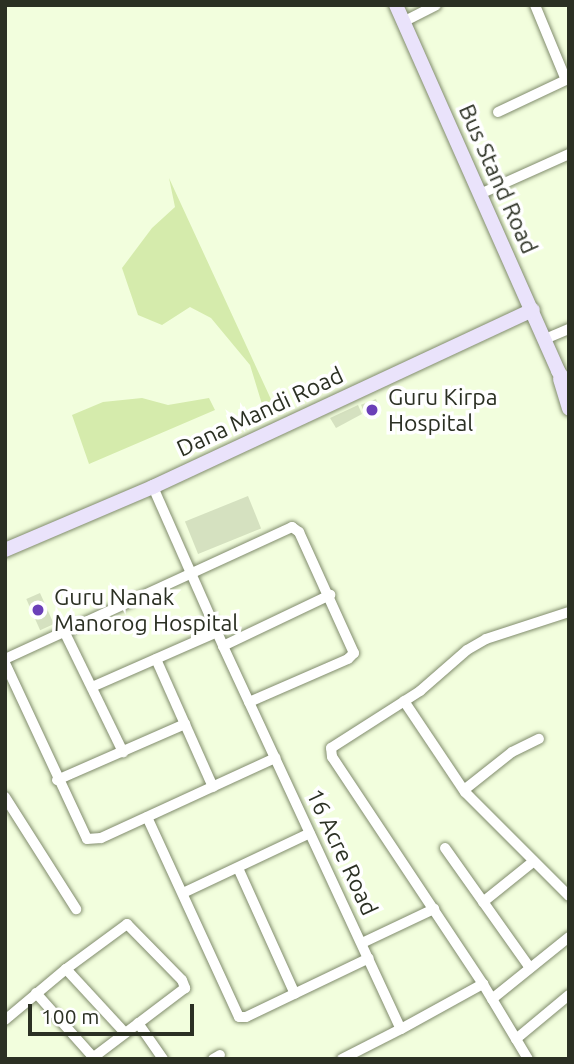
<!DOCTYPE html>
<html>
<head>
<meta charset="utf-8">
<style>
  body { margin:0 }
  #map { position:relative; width:574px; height:1064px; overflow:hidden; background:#f2fedd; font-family:Ubuntu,sans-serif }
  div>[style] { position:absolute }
  .green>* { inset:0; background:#d5ebac }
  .building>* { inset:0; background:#d5e1c0; transform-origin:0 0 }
  .roads { filter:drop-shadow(0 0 2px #818c6d) drop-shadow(0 0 2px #818c6d) }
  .street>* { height:10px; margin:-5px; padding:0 5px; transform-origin:5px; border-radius:5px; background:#fff }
  .secondary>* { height:14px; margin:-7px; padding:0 7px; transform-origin:7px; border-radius:7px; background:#eae3fb }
  .dots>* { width:19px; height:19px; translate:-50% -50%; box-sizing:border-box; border:4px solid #fff; border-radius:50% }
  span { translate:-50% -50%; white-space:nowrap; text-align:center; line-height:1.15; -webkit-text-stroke:7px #fff; paint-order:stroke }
  .street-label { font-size:23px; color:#2b3023 }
  .poi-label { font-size:23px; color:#2b3023 }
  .left { translate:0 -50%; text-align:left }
  .frame { position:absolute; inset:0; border:7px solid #2b3023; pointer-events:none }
  .scale { position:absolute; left:28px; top:1004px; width:166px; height:32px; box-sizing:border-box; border:4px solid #2b3023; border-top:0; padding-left:9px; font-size:21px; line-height:24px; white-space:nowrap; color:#2b3023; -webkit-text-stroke:5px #fff; paint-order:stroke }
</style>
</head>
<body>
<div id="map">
  <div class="green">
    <i style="clip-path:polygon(169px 178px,275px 408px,265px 414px,250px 365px,211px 318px,190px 307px,162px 325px,138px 315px,122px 268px,152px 228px,175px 207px)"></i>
    <i style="clip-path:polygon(142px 398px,168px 405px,209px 398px,215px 410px,89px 464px,72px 415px,103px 402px)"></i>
  </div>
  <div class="building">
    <i style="left:376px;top:399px;width:14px;height:16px;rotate:69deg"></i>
    <i style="clip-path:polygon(358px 405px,362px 414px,336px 428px,330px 418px)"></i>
    <i style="left:248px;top:496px;width:35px;height:68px;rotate:68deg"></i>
    <i style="left:40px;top:593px;width:34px;height:15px;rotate:66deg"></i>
  </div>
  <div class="roads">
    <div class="street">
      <i style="left:403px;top:22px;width:37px;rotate:-27deg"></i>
      <i style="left:498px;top:112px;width:75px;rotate:-25.2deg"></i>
      <i style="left:566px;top:80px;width:81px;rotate:-112.5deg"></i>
      <i style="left:480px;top:194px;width:98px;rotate:-24.2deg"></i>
      <i style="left:545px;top:339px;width:26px;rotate:-23deg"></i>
      <i style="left:153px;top:487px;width:174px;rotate:66.2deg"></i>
      <i style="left:223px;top:646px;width:422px;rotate:65.1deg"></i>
      <i style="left:401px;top:1029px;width:94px;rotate:-28.8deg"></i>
      <i style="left:483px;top:984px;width:64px;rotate:59deg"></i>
      <i style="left:516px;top:1039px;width:69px;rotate:-39.7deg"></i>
      <i style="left:64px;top:631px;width:135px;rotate:64deg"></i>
      <i style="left:223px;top:646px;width:119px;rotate:-25.5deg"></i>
      <i style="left:5px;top:659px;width:316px;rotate:-24.7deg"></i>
      <i style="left:292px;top:527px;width:9px;rotate:36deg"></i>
      <i style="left:299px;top:532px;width:133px;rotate:65.6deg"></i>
      <i style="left:354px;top:653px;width:8px;rotate:135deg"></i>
      <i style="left:348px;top:659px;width:108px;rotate:156.5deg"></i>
      <i style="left:156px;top:659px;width:140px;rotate:66deg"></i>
      <i style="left:5px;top:663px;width:194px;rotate:65deg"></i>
      <i style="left:87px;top:839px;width:14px;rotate:-4deg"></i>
      <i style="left:101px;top:838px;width:192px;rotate:-24.7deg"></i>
      <i style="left:92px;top:687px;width:137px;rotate:-23.7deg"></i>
      <i style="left:404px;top:701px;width:110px;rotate:56.2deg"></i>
      <i style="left:465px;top:792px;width:147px;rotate:45deg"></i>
      <i style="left:57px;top:780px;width:140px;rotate:-23.6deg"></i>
      <i style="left:464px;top:790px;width:61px;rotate:-38.4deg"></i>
      <i style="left:512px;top:752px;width:30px;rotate:-26deg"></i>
      <i style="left:5px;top:797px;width:133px;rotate:57.6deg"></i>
      <i style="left:147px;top:817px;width:220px;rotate:65.3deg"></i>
      <i style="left:239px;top:1017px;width:7px"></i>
      <i style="left:246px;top:1017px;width:136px;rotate:-25.6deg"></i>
      <i style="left:445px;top:848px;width:147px;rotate:54.7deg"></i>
      <i style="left:238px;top:868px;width:138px;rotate:65.7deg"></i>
      <i style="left:183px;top:893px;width:140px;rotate:-25.3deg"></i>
      <i style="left:483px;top:902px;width:65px;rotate:-38.8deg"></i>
      <i style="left:362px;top:943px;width:80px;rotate:-25.3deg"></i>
      <i style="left:66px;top:969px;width:87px;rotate:47.3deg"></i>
      <i style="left:483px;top:984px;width:273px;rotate:-123.6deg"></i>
      <i style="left:332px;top:757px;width:9px;rotate:-96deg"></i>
      <i style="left:331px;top:748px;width:106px;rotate:-32.6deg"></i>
      <i style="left:420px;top:691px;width:62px;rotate:-41.1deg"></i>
      <i style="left:467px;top:650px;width:22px;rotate:-30deg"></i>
      <i style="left:486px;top:639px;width:87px;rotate:-18deg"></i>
      <i style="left:36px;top:993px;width:86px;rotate:48.3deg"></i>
      <i style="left:492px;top:999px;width:99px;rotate:-38.8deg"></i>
      <i style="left:5px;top:1020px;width:80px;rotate:-39.9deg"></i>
      <i style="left:66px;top:969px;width:76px;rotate:-36.4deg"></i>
      <i style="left:127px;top:924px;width:78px;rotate:45.5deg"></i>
      <i style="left:182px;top:980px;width:9px;rotate:69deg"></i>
      <i style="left:185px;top:988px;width:118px;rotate:142.9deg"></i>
      <i style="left:138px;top:1023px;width:44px;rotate:55.2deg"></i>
      <i style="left:516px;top:1039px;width:23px;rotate:59deg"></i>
      <i style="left:213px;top:1059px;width:8px;rotate:-30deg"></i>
      <i style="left:342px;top:1059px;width:66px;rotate:-27deg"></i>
    </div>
    <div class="secondary">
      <i style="left:396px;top:5px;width:400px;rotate:66.1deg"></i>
      <i style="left:558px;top:371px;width:19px;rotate:55deg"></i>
      <i style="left:560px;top:379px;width:31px;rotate:73deg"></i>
      <i style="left:5px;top:550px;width:161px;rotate:-23.1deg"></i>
      <i style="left:153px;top:487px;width:419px;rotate:-25deg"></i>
    </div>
  </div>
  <div class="dots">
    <i style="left:372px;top:410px;background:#6b40b8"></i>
    <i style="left:38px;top:610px;background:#6b40b8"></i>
  </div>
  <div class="street-label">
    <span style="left:498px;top:179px;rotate:66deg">Bus Stand Road</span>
    <span style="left:260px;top:412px;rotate:-25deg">Dana Mandi Road</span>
    <span style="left:342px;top:852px;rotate:65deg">16 Acre Road</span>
  </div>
  <div class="poi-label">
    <span class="left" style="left:388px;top:410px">Guru Kirpa<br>Hospital</span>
    <span class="left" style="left:54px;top:610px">Guru Nanak<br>Manorog Hospital</span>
  </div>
  <div class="frame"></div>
  <div class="scale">100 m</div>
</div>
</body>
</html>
